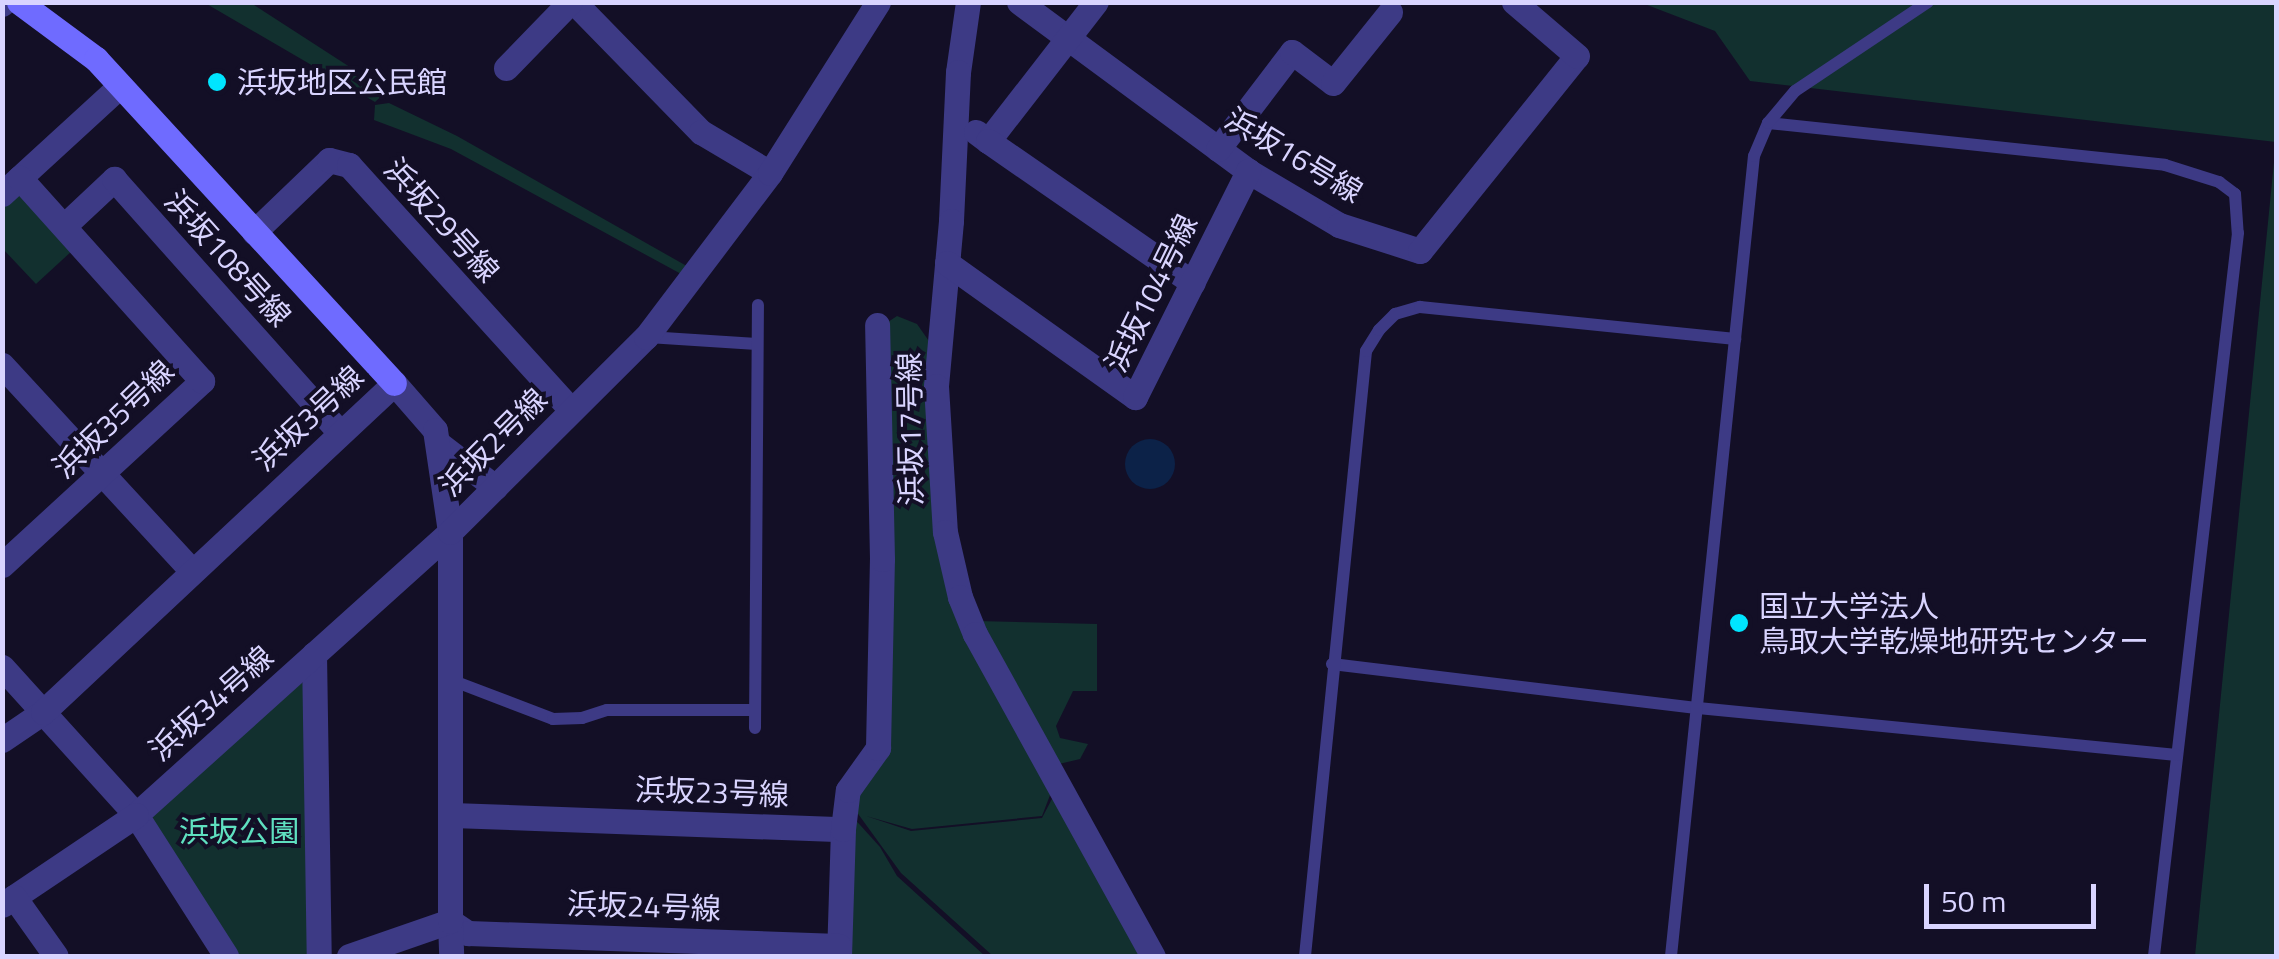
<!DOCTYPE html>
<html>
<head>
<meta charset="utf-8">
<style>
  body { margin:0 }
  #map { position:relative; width:2279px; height:959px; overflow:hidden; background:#130f26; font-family:"Titillium Web","Noto Sans JP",sans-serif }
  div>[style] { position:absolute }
  .green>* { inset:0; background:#12302f }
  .water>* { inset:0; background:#0c2248 }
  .round { border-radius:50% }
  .lane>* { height:12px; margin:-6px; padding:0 6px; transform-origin:6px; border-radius:6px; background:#3d3a85 }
  .street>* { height:25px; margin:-12.5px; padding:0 12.5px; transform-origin:12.5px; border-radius:12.5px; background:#3d3a85 }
  .secondary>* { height:25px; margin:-12.5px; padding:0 12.5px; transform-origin:12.5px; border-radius:12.5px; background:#6f6bff }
  .dots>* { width:28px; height:28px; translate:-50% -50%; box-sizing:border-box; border:5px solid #130f26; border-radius:50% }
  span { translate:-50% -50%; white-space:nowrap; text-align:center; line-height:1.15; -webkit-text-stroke:8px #130f26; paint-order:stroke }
  .poi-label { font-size:30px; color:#d9d4ff }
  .left { translate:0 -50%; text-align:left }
  .street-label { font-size:30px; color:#d9d4ff }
  .park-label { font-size:30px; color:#5fe0c0 }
  .frame { position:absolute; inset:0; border:5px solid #d9d4ff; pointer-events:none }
  .scale { position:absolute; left:1924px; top:884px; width:172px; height:45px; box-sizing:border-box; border:5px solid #d9d4ff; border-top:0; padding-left:12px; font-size:30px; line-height:35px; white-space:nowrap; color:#d9d4ff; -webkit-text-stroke:8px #130f26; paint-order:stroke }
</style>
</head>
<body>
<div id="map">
  <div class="green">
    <i style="clip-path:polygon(205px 3px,251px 3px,387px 91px,375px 102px)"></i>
    <i style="clip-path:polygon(1642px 3px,2276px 3px,2276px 956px,2195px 956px,2276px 142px,1750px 81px,1715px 31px)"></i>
    <i style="clip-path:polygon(389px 103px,457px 136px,692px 269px,683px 275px,451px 149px,374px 120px,375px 105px)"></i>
    <i style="clip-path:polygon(18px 191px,73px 250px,36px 284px,3px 249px,3px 206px)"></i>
    <i style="clip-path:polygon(897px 316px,917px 324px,931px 344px,938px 533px,1052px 790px,1042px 816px,912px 829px,866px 816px,911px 831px,1042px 818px,1054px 795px,1146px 956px,993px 956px,901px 873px,856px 811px,854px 802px,872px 772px,888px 322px)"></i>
    <i style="clip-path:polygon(976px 621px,1097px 624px,1097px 691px,1073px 691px,1056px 726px,1060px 738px,1088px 744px,1080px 759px,1059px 764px)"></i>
    <i style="clip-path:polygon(298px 681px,307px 685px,310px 956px,232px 956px,153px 826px,153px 816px)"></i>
    <i style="clip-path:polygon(851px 815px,880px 847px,897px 876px,985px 956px,848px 956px)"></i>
  </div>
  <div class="water">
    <i class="round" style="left:1125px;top:439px;width:50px;height:50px"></i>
  </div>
  <div class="lane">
    <i style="left:1768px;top:123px;width:399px;rotate:6deg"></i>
    <i style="left:2165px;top:165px;width:57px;rotate:17.5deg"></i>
    <i style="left:2219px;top:182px;width:20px;rotate:37deg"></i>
    <i style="left:2235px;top:194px;width:39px;rotate:86deg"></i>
    <i style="left:2238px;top:233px;width:728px;rotate:96.63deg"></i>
    <i style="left:648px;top:337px;width:109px;rotate:3.7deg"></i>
    <i style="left:1332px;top:664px;width:369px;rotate:6.9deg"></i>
    <i style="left:1698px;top:708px;width:481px;rotate:5.6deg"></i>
    <i style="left:451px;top:680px;width:109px;rotate:20.9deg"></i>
    <i style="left:553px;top:719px;width:29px;rotate:-2deg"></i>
    <i style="left:582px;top:718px;width:26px;rotate:-18deg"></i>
    <i style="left:607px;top:710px;width:148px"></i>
    <i style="left:755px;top:728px;width:423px;rotate:-89.6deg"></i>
    <i style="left:1305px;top:956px;width:608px;rotate:-84.24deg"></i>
    <i style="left:1366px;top:351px;width:25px;rotate:-58deg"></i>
    <i style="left:1379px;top:330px;width:23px;rotate:-45deg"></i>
    <i style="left:1395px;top:314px;width:26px;rotate:-16deg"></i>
    <i style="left:1420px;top:307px;width:317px;rotate:5.8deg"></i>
    <i style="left:1671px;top:956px;width:804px;rotate:-84.08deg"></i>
    <i style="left:1754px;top:156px;width:36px;rotate:-67deg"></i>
    <i style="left:1768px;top:123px;width:42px;rotate:-49.8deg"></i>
    <i style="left:1795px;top:91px;width:160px;rotate:-33.8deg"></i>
  </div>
  <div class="street">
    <i style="left:574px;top:2px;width:182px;rotate:45.7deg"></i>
    <i style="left:701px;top:132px;width:80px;rotate:30.7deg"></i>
    <i style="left:968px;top:2px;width:71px;rotate:98.1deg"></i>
    <i style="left:958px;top:72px;width:149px;rotate:92.7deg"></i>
    <i style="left:951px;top:221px;width:166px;rotate:95.2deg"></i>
    <i style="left:936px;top:386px;width:146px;rotate:86.5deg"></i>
    <i style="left:945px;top:532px;width:67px;rotate:77deg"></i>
    <i style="left:960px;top:597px;width:40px;rotate:68deg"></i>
    <i style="left:975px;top:634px;width:368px;rotate:61.1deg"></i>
    <i style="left:1019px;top:2px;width:285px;rotate:36.4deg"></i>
    <i style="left:1248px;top:171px;width:106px;rotate:30.7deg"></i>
    <i style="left:1339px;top:225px;width:85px;rotate:17.8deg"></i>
    <i style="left:1420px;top:251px;width:250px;rotate:-51.2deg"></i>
    <i style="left:1577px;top:56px;width:83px;rotate:-139.4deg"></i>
    <i style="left:2px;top:4px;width:3px;rotate:-45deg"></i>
    <i style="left:506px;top:68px;width:92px;rotate:-45.9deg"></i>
    <i style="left:976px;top:132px;width:15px;rotate:37deg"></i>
    <i style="left:988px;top:141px;width:176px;rotate:-52.2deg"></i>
    <i style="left:988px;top:141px;width:249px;rotate:34.7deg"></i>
    <i style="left:1218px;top:149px;width:122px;rotate:-52.7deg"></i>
    <i style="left:1292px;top:52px;width:51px;rotate:37.1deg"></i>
    <i style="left:1333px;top:83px;width:91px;rotate:-51.2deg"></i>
    <i style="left:2px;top:194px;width:160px;rotate:-42.5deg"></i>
    <i style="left:64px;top:226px;width:69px;rotate:-43.2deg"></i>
    <i style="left:114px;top:179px;width:340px;rotate:48.3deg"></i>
    <i style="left:254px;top:232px;width:104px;rotate:-43.8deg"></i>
    <i style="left:329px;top:160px;width:21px;rotate:14deg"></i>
    <i style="left:349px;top:165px;width:331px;rotate:47.8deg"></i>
    <i style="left:947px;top:263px;width:231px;rotate:35.5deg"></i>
    <i style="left:1135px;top:397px;width:253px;rotate:-63.4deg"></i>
    <i style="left:2px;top:365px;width:279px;rotate:47.3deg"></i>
    <i style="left:439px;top:444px;width:71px;rotate:37.5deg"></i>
    <i style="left:2px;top:565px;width:272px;rotate:-42.6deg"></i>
    <i style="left:202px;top:381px;width:273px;rotate:-131.9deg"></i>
    <i style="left:314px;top:654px;width:302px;rotate:89.1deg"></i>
    <i style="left:2px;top:667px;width:200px;rotate:47.8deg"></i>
    <i style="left:136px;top:815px;width:167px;rotate:57.4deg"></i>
    <i style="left:2px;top:740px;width:50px;rotate:-34.3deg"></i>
    <i style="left:43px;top:712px;width:481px;rotate:-43.1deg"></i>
    <i style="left:394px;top:383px;width:62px;rotate:48.9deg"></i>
    <i style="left:435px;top:430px;width:103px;rotate:81.6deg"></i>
    <i style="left:450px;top:532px;width:423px;rotate:138deg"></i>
    <i style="left:136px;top:815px;width:161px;rotate:146.1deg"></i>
    <i style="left:452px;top:815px;width:391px;rotate:2.1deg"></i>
    <i style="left:843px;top:829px;width:127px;rotate:91.8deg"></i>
    <i style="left:843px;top:829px;width:39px;rotate:-83deg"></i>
    <i style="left:848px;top:790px;width:52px;rotate:-54.5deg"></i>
    <i style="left:878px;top:748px;width:189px;rotate:-88.8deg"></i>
    <i style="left:882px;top:559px;width:234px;rotate:-91.2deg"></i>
    <i style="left:14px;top:897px;width:72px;rotate:54.6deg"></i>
    <i style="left:450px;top:921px;width:22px;rotate:34deg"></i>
    <i style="left:468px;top:933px;width:371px;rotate:2deg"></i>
    <i style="left:450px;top:921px;width:35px;rotate:88deg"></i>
    <i style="left:349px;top:956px;width:107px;rotate:-19.1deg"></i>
    <i style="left:450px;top:921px;width:389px;rotate:-90deg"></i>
    <i style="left:450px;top:532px;width:276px;rotate:-44.9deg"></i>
    <i style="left:646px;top:337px;width:206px;rotate:-52.9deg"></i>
    <i style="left:770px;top:173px;width:202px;rotate:-57.7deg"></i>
  </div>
  <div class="secondary">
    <i style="left:19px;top:2px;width:96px;rotate:36.5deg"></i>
    <i style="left:96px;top:59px;width:440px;rotate:47.4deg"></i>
  </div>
  <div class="dots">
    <i style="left:217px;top:82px;background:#00e5ff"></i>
    <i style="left:1739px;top:623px;background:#00e5ff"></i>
  </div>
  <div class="poi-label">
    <span class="left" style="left:237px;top:82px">浜坂地区公民館</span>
    <span class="left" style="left:1759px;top:623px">国立大学法人<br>鳥取大学乾燥地研究センター</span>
  </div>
  <div class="street-label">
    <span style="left:1294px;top:155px;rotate:31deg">浜坂16号線</span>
    <span style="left:442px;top:220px;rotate:48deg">浜坂29号線</span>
    <span style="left:228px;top:258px;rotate:48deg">浜坂108号線</span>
    <span style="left:1151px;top:293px;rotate:-64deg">浜坂104号線</span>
    <span style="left:308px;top:418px;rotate:-43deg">浜坂3号線</span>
    <span style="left:113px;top:419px;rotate:-44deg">浜坂35号線</span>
    <span style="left:910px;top:429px;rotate:-91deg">浜坂17号線</span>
    <span style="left:493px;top:442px;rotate:-45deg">浜坂2号線</span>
    <span style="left:211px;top:703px;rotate:-42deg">浜坂34号線</span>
    <span style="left:712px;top:792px;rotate:2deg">浜坂23号線</span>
    <span style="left:644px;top:906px;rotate:2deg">浜坂24号線</span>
  </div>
  <div class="park-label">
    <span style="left:239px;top:831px">浜坂公園</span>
  </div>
  <div class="frame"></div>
  <div class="scale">50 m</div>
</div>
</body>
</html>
